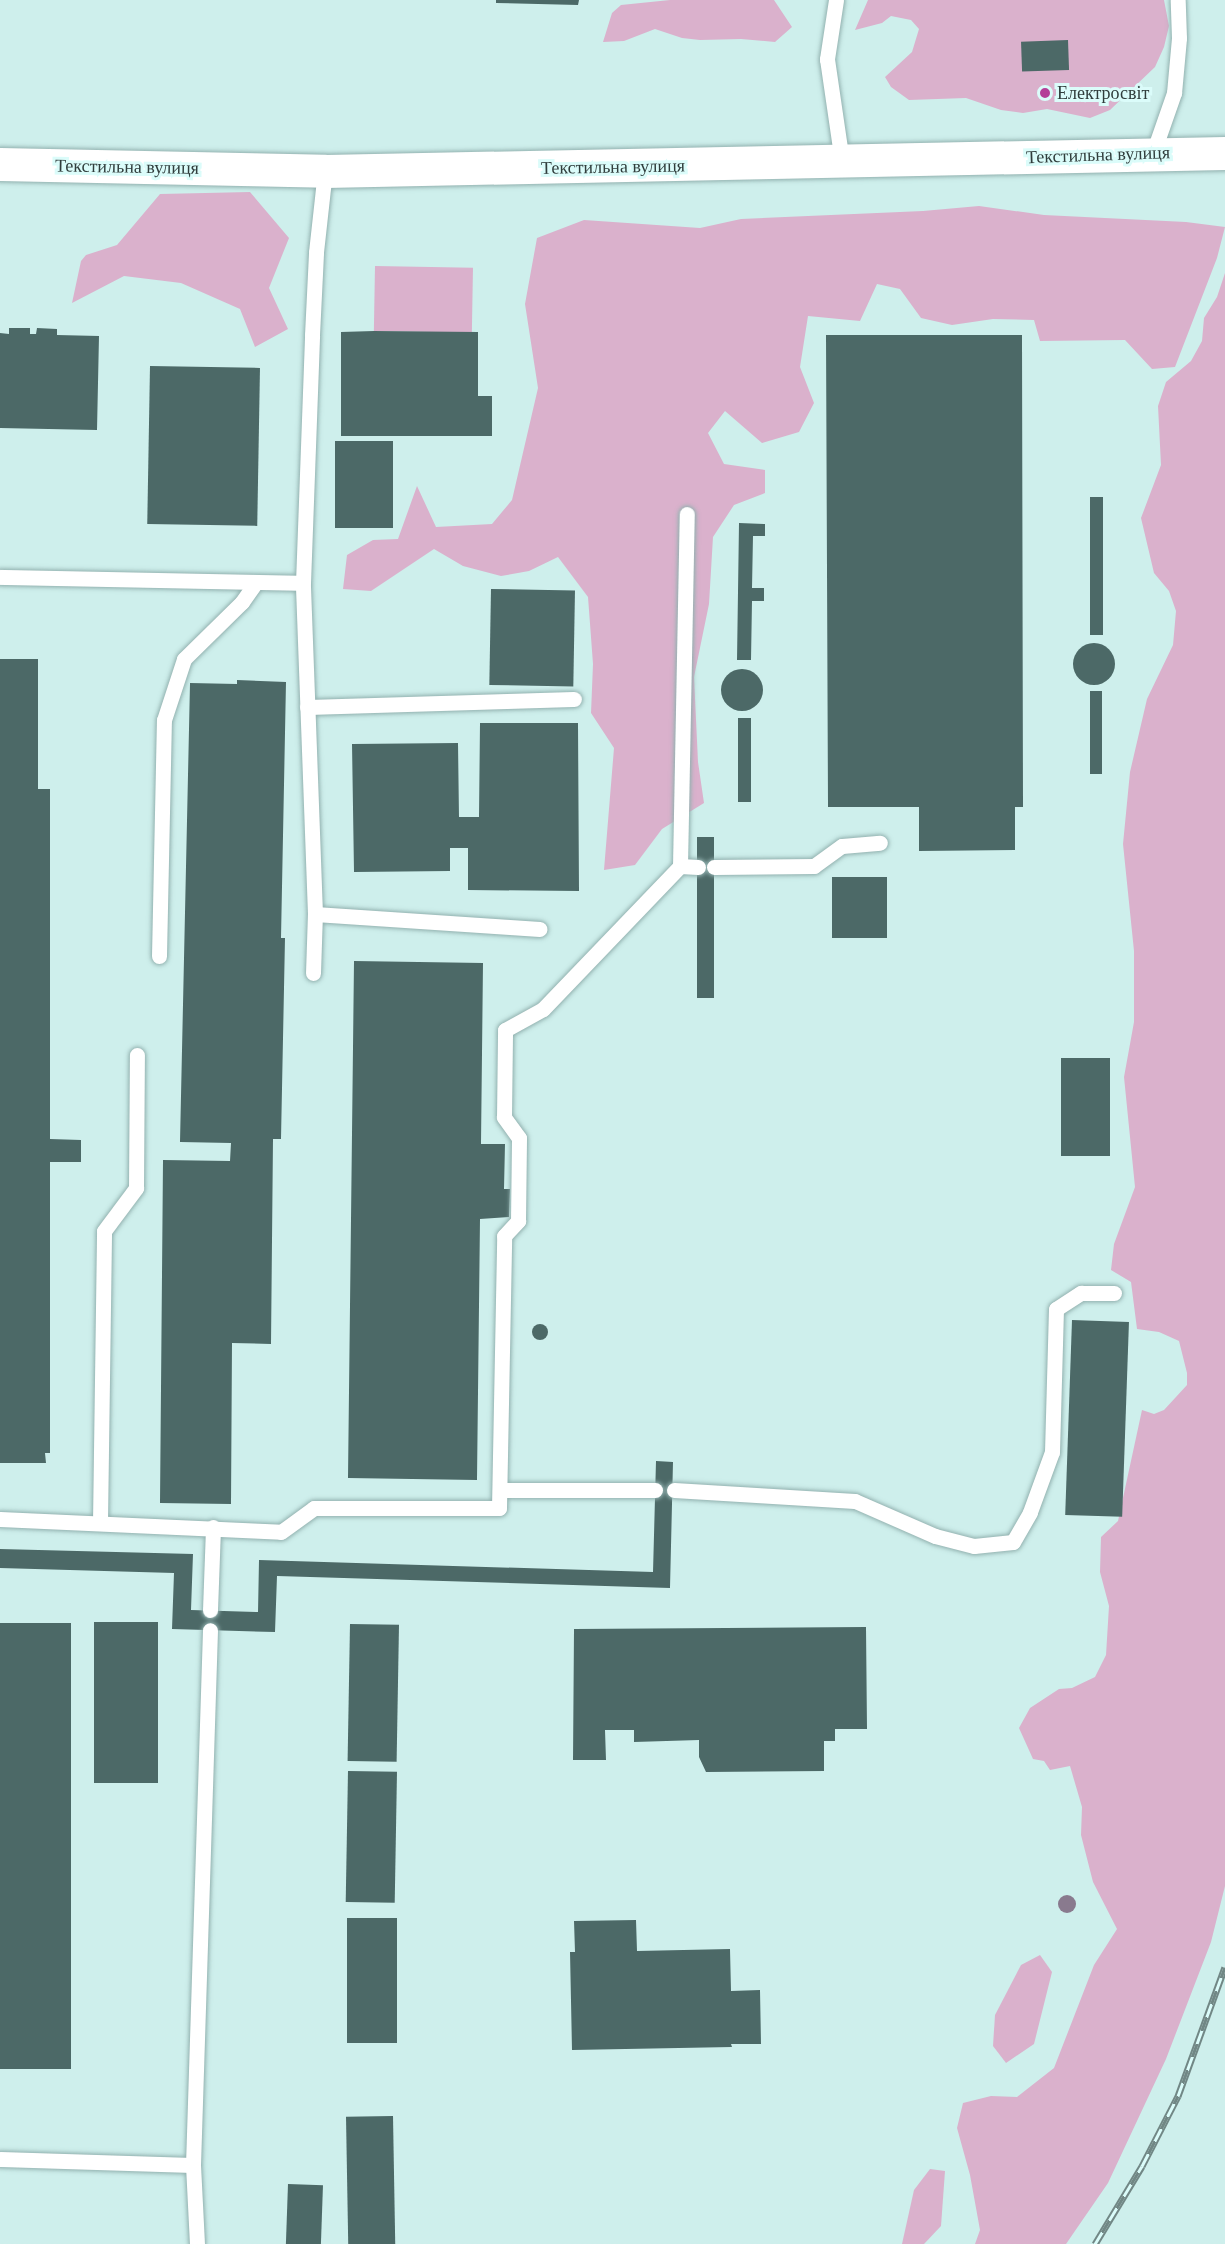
<!DOCTYPE html>
<html>
<head>
<meta charset="utf-8">
<style>
  body { margin:0 }
  #map { position:relative; width:1225px; height:2244px; overflow:hidden; background:#ceefec; font-family:Georgia,serif }
  div>[style] { position:absolute }
  .green>* { inset:0; background:#dab1cc; transform-origin:0 0 }
  .building>* { inset:0; background:#4c6967; transform-origin:0 0 }
  .round { border-radius:50% }
  .roads { filter:drop-shadow(0 0 2px #92b1af) drop-shadow(0 0 2px #92b1af) }
  .lane>* { height:15px; margin:-7.5px; padding:0 7.5px; transform-origin:7.5px; border-radius:7.5px; background:#fff }
  .secondary>* { height:33px; margin:-16.5px; padding:0 16.5px; transform-origin:16.5px; border-radius:16.5px; background:#fff }
  .rail>* { height:7px; margin-top:-3.5px; transform-origin:0; background:repeating-linear-gradient(90deg,#dbfcfa 0 14px,#718785 0 28px); box-sizing:border-box; border-block:2px solid #718785 }
  .trees>* { width:18px; height:18px; margin:-9px; border-radius:50%; background:#897a8e }
  .dots>* { width:16px; height:16px; translate:-50% -50%; box-sizing:border-box; border:3px solid #dbfcfa; border-radius:50% }
  span { translate:-50% -50%; white-space:nowrap; text-align:center; line-height:1.15; -webkit-text-stroke:6px #dbfcfa; paint-order:stroke }
  .poi-label { font-size:18px; color:#303d3c }
  .left { translate:0 -50%; text-align:left }
  .street-label { font-size:18px; color:#303d3c }
</style>
</head>
<body>
<div id="map">
  <div class="green">
    <i style="clip-path:polygon(670px 0,774px 0,792px 27px,775px 42px,741px 39px,700px 40px,682px 38px,655px 29px,624px 41px,603px 42px,612px 13px,621px 5px)"></i>
    <i style="clip-path:polygon(868px 0,1164px 0,1169px 26px,1164px 47px,1155px 67px,1110px 110px,1090px 118px,1047px 109px,1023px 113px,1001px 110px,966px 98px,909px 100px,891px 87px,885px 77px,912px 52px,919px 29px,911px 20px,891px 16px,882px 23px,855px 30px)"></i>
    <i style="clip-path:polygon(250px 192px,289px 238px,269px 288px,288px 329px,255px 347px,240px 309px,181px 283px,124px 276px,72px 303px,81px 261px,86px 255px,117px 245px,160px 194px)"></i>
    <i style="clip-path:polygon(979px 206px,1044px 215px,1186px 222px,1225px 227px,1217px 258px,1175px 367px,1152px 369px,1125px 340px,1040px 341px,1034px 320px,993px 319px,952px 325px,921px 318px,900px 289px,877px 284px,860px 321px,808px 316px,800px 367px,814px 403px,799px 432px,762px 443px,725px 411px,708px 433px,724px 464px,765px 470px,765px 493px,734px 505px,713px 537px,709px 604px,694px 677px,698px 762px,704px 803px,662px 829px,635px 865px,604px 870px,614px 748px,591px 713px,593px 664px,588px 597px,558px 557px,529px 571px,501px 576px,463px 566px,434px 549px,371px 591px,343px 589px,347px 555px,373px 540px,398px 539px,417px 486px,436px 527px,492px 524px,512px 500px,538px 388px,525px 304px,537px 238px,584px 220px,700px 228px,741px 219px,923px 211px)"></i>
    <i style="left:375px;top:266px;width:98px;height:65px;rotate:1deg"></i>
    <i style="clip-path:polygon(1225px 273px,1225px 1886px,1211px 1942px,1166px 2059px,1108px 2183px,1066px 2244px,975px 2244px,980px 2230px,970px 2175px,957px 2128px,963px 2103px,991px 2096px,1017px 2097px,1054px 2068px,1094px 1965px,1117px 1929px,1093px 1882px,1081px 1835px,1082px 1807px,1070px 1766px,1050px 1770px,1044px 1761px,1033px 1759px,1019px 1728px,1030px 1708px,1059px 1689px,1072px 1688px,1095px 1677px,1106px 1655px,1109px 1606px,1100px 1572px,1101px 1537px,1118px 1521px,1142px 1410px,1154px 1414px,1164px 1410px,1187px 1385px,1187px 1373px,1179px 1341px,1159px 1332px,1137px 1329px,1131px 1282px,1111px 1270px,1114px 1244px,1135px 1187px,1124px 1077px,1134px 1022px,1134px 951px,1123px 844px,1130px 772px,1147px 699px,1173px 645px,1176px 611px,1169px 591px,1154px 573px,1141px 518px,1161px 465px,1158px 406px,1166px 382px,1191px 361px,1202px 341px,1204px 318px,1217px 297px)"></i>
    <i style="clip-path:polygon(1040px 1955px,1052px 1972px,1034px 2044px,1006px 2063px,993px 2046px,995px 2015px,1021px 1965px)"></i>
    <i style="clip-path:polygon(930px 2169px,945px 2171px,941px 2226px,924px 2244px,902px 2244px,914px 2190px)"></i>
  </div>
  <div class="building">
    <i style="clip-path:polygon(496px 0,579px 0,578px 5px,496px 3px)"></i>
    <i style="left:1068px;top:40px;width:30px;height:47px;rotate:88deg"></i>
    <i style="clip-path:polygon(9px 328px,30px 328px,30px 334px,36px 334px,37px 328px,57px 329px,57px 335px,99px 336px,97px 430px,0 428px,0 333px,9px 334px)"></i>
    <i style="clip-path:polygon(374px 331px,478px 332px,478px 396px,492px 396px,492px 436px,341px 436px,341px 332px)"></i>
    <i style="clip-path:polygon(826px 335px,1022px 335px,1023px 807px,1015px 807px,1015px 850px,919px 851px,919px 807px,828px 807px)"></i>
    <i style="left:150px;top:366px;width:110px;height:158px;rotate:1deg"></i>
    <i style="left:335px;top:441px;width:58px;height:87px"></i>
    <i style="left:1090px;top:497px;width:13px;height:138px"></i>
    <i style="clip-path:polygon(739px 523px,765px 524px,765px 536px,753px 536px,752px 588px,764px 588px,764px 601px,752px 601px,751px 660px,737px 660px)"></i>
    <i style="left:491px;top:589px;width:84px;height:96px;rotate:1deg"></i>
    <i class="round" style="left:1073px;top:643px;width:42px;height:42px"></i>
    <i style="clip-path:polygon(0 659px,38px 659px,38px 789px,50px 789px,50px 1139px,81px 1140px,81px 1162px,50px 1162px,50px 1453px,45px 1453px,46px 1463px,0 1463px)"></i>
    <i class="round" style="left:721px;top:669px;width:42px;height:42px"></i>
    <i style="clip-path:polygon(237px 680px,286px 682px,281px 938px,285px 938px,281px 1139px,273px 1139px,271px 1344px,232px 1343px,231px 1504px,160px 1503px,163px 1160px,230px 1161px,231px 1143px,180px 1142px,190px 683px,237px 684px)"></i>
    <i style="left:1090px;top:691px;width:12px;height:83px"></i>
    <i style="left:738px;top:718px;width:13px;height:84px"></i>
    <i style="clip-path:polygon(480px 723px,578px 723px,579px 891px,468px 890px,468px 848px,450px 848px,450px 871px,354px 872px,352px 744px,458px 743px,459px 817px,479px 817px)"></i>
    <i style="left:697px;top:837px;width:17px;height:161px"></i>
    <i style="left:832px;top:877px;width:55px;height:61px"></i>
    <i style="clip-path:polygon(354px 961px,483px 963px,481px 1144px,505px 1144px,504px 1189px,510px 1189px,509px 1217px,480px 1219px,477px 1480px,348px 1478px)"></i>
    <i style="left:1061px;top:1058px;width:49px;height:98px"></i>
    <i style="left:1072px;top:1320px;width:57px;height:195px;rotate:2deg"></i>
    <i class="round" style="left:532px;top:1324px;width:16px;height:16px"></i>
    <i style="clip-path:polygon(656px 1461px,673px 1462px,670px 1588px,277px 1576px,275px 1632px,172px 1629px,174px 1573px,0 1568px,0 1549px,193px 1554px,191px 1610px,258px 1612px,259px 1560px,653px 1572px)"></i>
    <i style="left:94px;top:1622px;width:64px;height:161px"></i>
    <i style="left:0;top:1623px;width:71px;height:446px"></i>
    <i style="left:350px;top:1624px;width:49px;height:137px;rotate:1deg"></i>
    <i style="clip-path:polygon(866px 1627px,867px 1729px,835px 1729px,835px 1741px,824px 1741px,824px 1771px,706px 1772px,699px 1757px,699px 1740px,634px 1742px,634px 1730px,605px 1730px,606px 1760px,573px 1760px,574px 1629px)"></i>
    <i style="left:348px;top:1771px;width:49px;height:131px;rotate:1deg"></i>
    <i style="left:347px;top:1918px;width:50px;height:125px"></i>
    <i style="clip-path:polygon(636px 1920px,637px 1951px,730px 1949px,731px 1991px,760px 1990px,761px 2044px,731px 2044px,732px 2047px,572px 2050px,570px 1952px,575px 1952px,574px 1921px)"></i>
    <i style="left:393px;top:2116px;width:128px;height:47px;rotate:89deg"></i>
    <i style="left:288px;top:2184px;width:35px;height:60px;rotate:2deg"></i>
  </div>
  <div class="roads">
    <div class="lane">
      <i style="left:836px;top:0;width:60px;rotate:98.7deg"></i>
      <i style="left:827px;top:59px;width:104px;rotate:81.7deg"></i>
      <i style="left:1153px;top:153px;width:64px;rotate:-70.7deg"></i>
      <i style="left:1174px;top:93px;width:55px;rotate:-84.8deg"></i>
      <i style="left:1179px;top:38px;width:38px;rotate:-92deg"></i>
      <i style="left:0;top:577px;width:303px;rotate:1.1deg"></i>
      <i style="left:307px;top:707px;width:267px;rotate:-1.7deg"></i>
      <i style="left:680px;top:866px;width:352px;rotate:-88.9deg"></i>
      <i style="left:714px;top:867px;width:100px;rotate:-0.6deg"></i>
      <i style="left:814px;top:866px;width:34px;rotate:-36deg"></i>
      <i style="left:842px;top:846px;width:38px;rotate:-5deg"></i>
      <i style="left:315px;top:914px;width:225px;rotate:3.8deg"></i>
      <i style="left:159px;top:956px;width:236px;rotate:-88.8deg"></i>
      <i style="left:164px;top:720px;width:64px;rotate:-71.8deg"></i>
      <i style="left:184px;top:659px;width:81px;rotate:-44.5deg"></i>
      <i style="left:242px;top:602px;width:24px;rotate:-55deg"></i>
      <i style="left:313px;top:973px;width:59px;rotate:-88.1deg"></i>
      <i style="left:315px;top:914px;width:331px;rotate:-92.1deg"></i>
      <i style="left:303px;top:583px;width:248px;rotate:-87.9deg"></i>
      <i style="left:312px;top:335px;width:83px;rotate:-87.2deg"></i>
      <i style="left:316px;top:252px;width:81px;rotate:-83.7deg"></i>
      <i style="left:500px;top:1490px;width:155px"></i>
      <i style="left:674px;top:1490px;width:181px;rotate:3.5deg"></i>
      <i style="left:855px;top:1501px;width:87px;rotate:23.6deg"></i>
      <i style="left:935px;top:1536px;width:40px;rotate:14.4deg"></i>
      <i style="left:974px;top:1546px;width:39px;rotate:-6deg"></i>
      <i style="left:1013px;top:1542px;width:34px;rotate:-60deg"></i>
      <i style="left:1030px;top:1512px;width:64px;rotate:-69.9deg"></i>
      <i style="left:1052px;top:1452px;width:143px;rotate:-88.4deg"></i>
      <i style="left:1056px;top:1309px;width:30px;rotate:-33deg"></i>
      <i style="left:1081px;top:1293px;width:33px"></i>
      <i style="left:0;top:1519px;width:281px;rotate:2.6deg"></i>
      <i style="left:281px;top:1532px;width:41px;rotate:-36deg"></i>
      <i style="left:314px;top:1508px;width:185px"></i>
      <i style="left:499px;top:1508px;width:272px;rotate:-88.9deg"></i>
      <i style="left:504px;top:1236px;width:21px;rotate:-47deg"></i>
      <i style="left:518px;top:1221px;width:83px;rotate:-89.3deg"></i>
      <i style="left:519px;top:1138px;width:26px;rotate:-126deg"></i>
      <i style="left:504px;top:1117px;width:87px;rotate:-89.3deg"></i>
      <i style="left:505px;top:1030px;width:43px;rotate:-28.9deg"></i>
      <i style="left:543px;top:1009px;width:198px;rotate:-46.2deg"></i>
      <i style="left:680px;top:866px;width:18px;rotate:3deg"></i>
      <i style="left:100px;top:1522px;width:291px;rotate:-89.2deg"></i>
      <i style="left:104px;top:1231px;width:54px;rotate:-53.3deg"></i>
      <i style="left:136px;top:1188px;width:133px;rotate:-89.6deg"></i>
      <i style="left:210px;top:1610px;width:83px;rotate:-87.9deg"></i>
      <i style="left:0;top:2159px;width:193px;rotate:1.8deg"></i>
      <i style="left:193px;top:2165px;width:79px;rotate:87.1deg"></i>
      <i style="left:193px;top:2165px;width:535px;rotate:-88.18deg"></i>
    </div>
    <div class="secondary">
      <i style="left:0;top:164px;width:325px;rotate:1.2deg"></i>
      <i style="left:325px;top:171px;width:900px;rotate:-1.15deg"></i>
    </div>
  </div>
  <div class="rail">
    <i style="left:1095px;top:2244px;width:91px;rotate:-58.9deg"></i>
    <i style="left:1142px;top:2166px;width:79px;rotate:-62.8deg"></i>
    <i style="left:1178px;top:2096px;width:137px;rotate:-70deg"></i>
  </div>
  <div class="trees">
    <i style="left:1067px;top:1904px"></i>
  </div>
  <div class="dots">
    <i style="left:1045px;top:93px;background:#b43f98"></i>
  </div>
  <div class="poi-label">
    <span class="left" style="left:1057px;top:93px">Електросвіт</span>
  </div>
  <div class="street-label">
    <span style="left:1098px;top:155px;rotate:-2deg">Текстильна вулиця</span>
    <span style="left:127px;top:167px;rotate:1deg">Текстильна вулиця</span>
    <span style="left:613px;top:167px;rotate:-1deg">Текстильна вулиця</span>
  </div>
</div>
</body>
</html>
